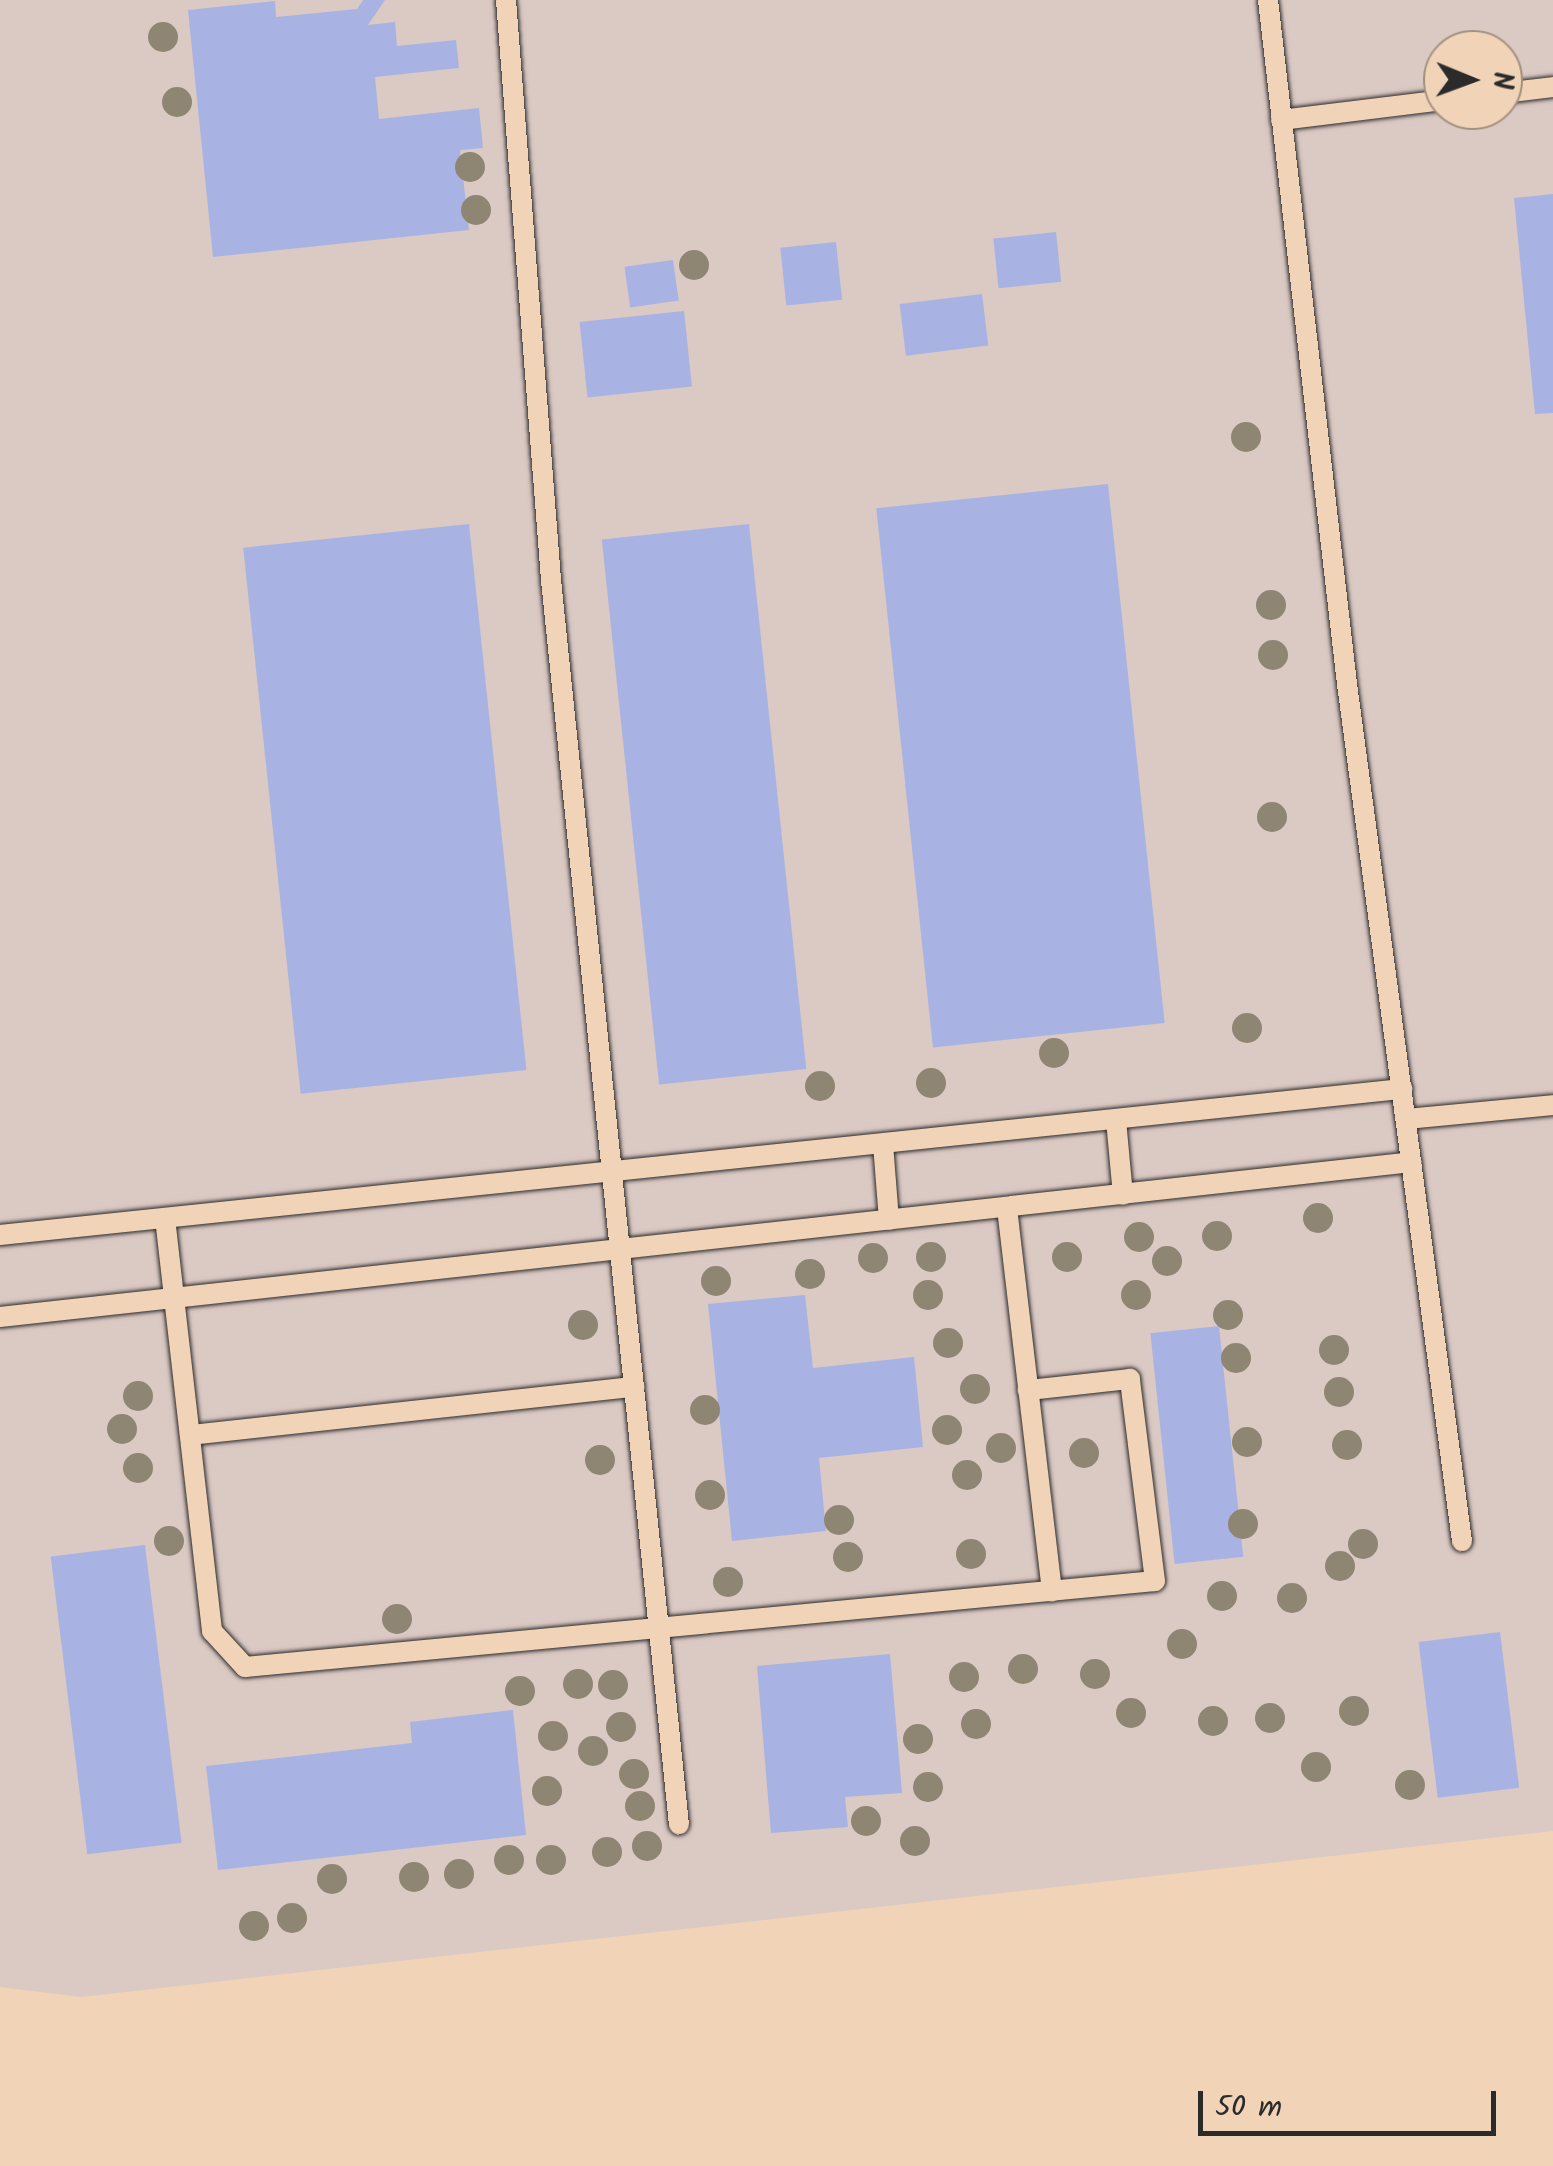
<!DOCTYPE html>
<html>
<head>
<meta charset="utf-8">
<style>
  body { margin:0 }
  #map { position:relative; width:1553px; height:2166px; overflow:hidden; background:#f1d3b7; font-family:Kalam,sans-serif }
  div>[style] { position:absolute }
  .built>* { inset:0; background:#dbc9c4 }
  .building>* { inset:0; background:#a8b3e3; transform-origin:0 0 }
  .roads { filter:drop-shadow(0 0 2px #2b2b2b) drop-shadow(0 0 2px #2b2b2b) }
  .service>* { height:20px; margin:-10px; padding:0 10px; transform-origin:10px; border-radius:10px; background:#f1d3b7 }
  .trees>* { width:30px; height:30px; margin:-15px; border-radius:50%; background:#8e8573 }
  span { translate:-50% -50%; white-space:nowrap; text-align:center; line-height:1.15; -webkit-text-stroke:8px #f1d3b7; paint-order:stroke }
  .north { position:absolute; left:1423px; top:30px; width:100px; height:100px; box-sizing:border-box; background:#f1d3b7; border:2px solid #a2907f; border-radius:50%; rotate:91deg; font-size:28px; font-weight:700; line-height:40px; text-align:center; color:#2b2b2b }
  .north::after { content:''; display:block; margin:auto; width:35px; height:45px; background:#2b2b2b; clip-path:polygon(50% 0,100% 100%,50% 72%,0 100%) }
  .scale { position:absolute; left:1198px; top:2091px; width:298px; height:45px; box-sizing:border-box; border:5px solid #2b2b2b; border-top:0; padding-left:12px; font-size:30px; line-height:35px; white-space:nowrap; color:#2b2b2b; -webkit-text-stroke:8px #f1d3b7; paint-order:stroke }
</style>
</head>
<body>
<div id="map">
  <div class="built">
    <i style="clip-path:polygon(evenodd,0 0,1553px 0,1553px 1831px,81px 1997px,0 1987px,0 0,1443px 50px,1503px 50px,1503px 110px,1443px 110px,1443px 50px)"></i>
  </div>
  <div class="building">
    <i style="clip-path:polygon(363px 0,385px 0,368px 25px,395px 22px,397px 46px,456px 40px,459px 68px,375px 77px,379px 119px,479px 108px,483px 148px,460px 150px,469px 230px,213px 257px,188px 10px,275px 1px,276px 17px,357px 9px)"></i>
    <i style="clip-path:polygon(1553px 194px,1553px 413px,1535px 414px,1514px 198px)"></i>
    <i style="left:1056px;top:232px;width:50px;height:63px;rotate:84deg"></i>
    <i style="left:836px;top:242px;width:58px;height:56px;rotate:84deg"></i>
    <i style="left:673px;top:260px;width:41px;height:49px;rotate:82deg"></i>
    <i style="left:982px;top:294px;width:52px;height:83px;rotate:83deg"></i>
    <i style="left:684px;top:311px;width:76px;height:105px;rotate:84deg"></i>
    <i style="left:1108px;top:484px;width:542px;height:233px;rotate:84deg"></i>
    <i style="left:469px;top:524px;width:549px;height:227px;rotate:84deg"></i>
    <i style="left:749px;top:524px;width:548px;height:148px;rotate:84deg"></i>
    <i style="clip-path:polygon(805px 1295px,813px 1368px,914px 1357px,923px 1447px,819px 1458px,826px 1531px,732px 1541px,708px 1304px)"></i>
    <i style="left:1219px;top:1326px;width:232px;height:69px;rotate:84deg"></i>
    <i style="left:145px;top:1545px;width:300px;height:95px;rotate:83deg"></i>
    <i style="left:1500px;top:1632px;width:157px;height:82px;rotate:83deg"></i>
    <i style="clip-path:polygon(890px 1654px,902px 1793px,845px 1797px,848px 1827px,771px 1833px,757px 1666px)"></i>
    <i style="clip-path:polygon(513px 1710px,526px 1835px,218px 1870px,206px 1766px,412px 1743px,410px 1722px)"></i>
  </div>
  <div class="roads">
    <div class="service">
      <i style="left:506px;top:0;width:582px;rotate:85.56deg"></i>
      <i style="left:551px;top:580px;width:1251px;rotate:84.13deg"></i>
      <i style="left:1268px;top:0;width:689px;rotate:83.41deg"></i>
      <i style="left:1347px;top:684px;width:865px;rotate:82.36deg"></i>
      <i style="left:1503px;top:93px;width:50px;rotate:-6.8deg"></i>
      <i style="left:1281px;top:120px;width:163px;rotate:-7deg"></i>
      <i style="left:1406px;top:1119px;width:148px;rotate:-5.4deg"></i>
      <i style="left:1116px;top:1120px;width:75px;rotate:84.7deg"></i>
      <i style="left:883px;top:1144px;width:76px;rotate:85.5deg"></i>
      <i style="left:1007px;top:1208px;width:386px;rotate:83.3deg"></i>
      <i style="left:165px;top:1218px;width:416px;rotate:83.5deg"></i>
      <i style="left:212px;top:1631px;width:49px;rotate:47.5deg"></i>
      <i style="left:245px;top:1667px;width:914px;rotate:-5.4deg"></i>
      <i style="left:1155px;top:1581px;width:204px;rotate:-97.1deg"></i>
      <i style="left:1130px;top:1379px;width:103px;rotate:173.8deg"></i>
      <i style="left:0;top:1235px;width:1410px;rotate:-5.95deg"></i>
      <i style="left:0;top:1317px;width:1420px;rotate:-6.26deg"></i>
      <i style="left:190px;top:1435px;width:447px;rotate:-6.2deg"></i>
    </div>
  </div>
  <div class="trees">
    <i style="left:163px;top:37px"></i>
    <i style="left:177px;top:102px"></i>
    <i style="left:470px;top:167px"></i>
    <i style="left:476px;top:210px"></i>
    <i style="left:694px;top:265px"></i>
    <i style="left:1246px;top:437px"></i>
    <i style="left:1271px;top:605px"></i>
    <i style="left:1273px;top:655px"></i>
    <i style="left:1272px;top:817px"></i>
    <i style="left:1247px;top:1028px"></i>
    <i style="left:1054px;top:1053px"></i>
    <i style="left:931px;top:1083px"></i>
    <i style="left:820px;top:1086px"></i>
    <i style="left:1318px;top:1218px"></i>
    <i style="left:1217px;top:1236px"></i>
    <i style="left:1139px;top:1237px"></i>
    <i style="left:931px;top:1257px"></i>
    <i style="left:1067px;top:1257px"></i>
    <i style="left:873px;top:1258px"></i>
    <i style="left:1167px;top:1261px"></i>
    <i style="left:810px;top:1274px"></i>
    <i style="left:716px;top:1281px"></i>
    <i style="left:928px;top:1295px"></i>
    <i style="left:1136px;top:1295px"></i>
    <i style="left:1228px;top:1315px"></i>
    <i style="left:583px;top:1325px"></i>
    <i style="left:948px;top:1343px"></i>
    <i style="left:1334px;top:1350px"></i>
    <i style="left:1236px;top:1358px"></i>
    <i style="left:975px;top:1389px"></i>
    <i style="left:1339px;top:1392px"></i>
    <i style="left:138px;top:1396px"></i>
    <i style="left:705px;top:1410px"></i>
    <i style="left:122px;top:1429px"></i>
    <i style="left:947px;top:1430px"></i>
    <i style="left:1247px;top:1442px"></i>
    <i style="left:1347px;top:1445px"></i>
    <i style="left:1001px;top:1448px"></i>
    <i style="left:1084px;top:1453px"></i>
    <i style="left:600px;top:1460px"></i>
    <i style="left:138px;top:1468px"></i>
    <i style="left:967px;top:1475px"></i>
    <i style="left:710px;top:1495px"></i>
    <i style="left:839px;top:1520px"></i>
    <i style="left:1243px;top:1524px"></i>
    <i style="left:169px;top:1541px"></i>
    <i style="left:1363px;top:1544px"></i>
    <i style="left:971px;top:1554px"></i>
    <i style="left:848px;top:1557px"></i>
    <i style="left:1340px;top:1566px"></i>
    <i style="left:728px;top:1582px"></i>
    <i style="left:1222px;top:1596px"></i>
    <i style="left:1292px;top:1598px"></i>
    <i style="left:397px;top:1619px"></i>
    <i style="left:1182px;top:1644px"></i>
    <i style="left:1023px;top:1669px"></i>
    <i style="left:1095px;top:1674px"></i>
    <i style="left:964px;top:1677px"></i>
    <i style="left:578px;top:1684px"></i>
    <i style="left:613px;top:1685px"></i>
    <i style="left:520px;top:1691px"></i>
    <i style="left:1354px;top:1711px"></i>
    <i style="left:1131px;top:1713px"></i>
    <i style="left:1270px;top:1718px"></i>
    <i style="left:1213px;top:1721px"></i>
    <i style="left:976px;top:1724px"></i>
    <i style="left:621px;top:1727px"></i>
    <i style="left:553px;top:1736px"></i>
    <i style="left:918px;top:1739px"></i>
    <i style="left:593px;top:1751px"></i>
    <i style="left:1316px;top:1767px"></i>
    <i style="left:634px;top:1774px"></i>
    <i style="left:1410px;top:1785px"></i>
    <i style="left:928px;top:1787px"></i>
    <i style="left:547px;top:1791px"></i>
    <i style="left:640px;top:1806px"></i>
    <i style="left:866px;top:1821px"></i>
    <i style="left:915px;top:1841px"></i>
    <i style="left:647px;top:1846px"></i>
    <i style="left:607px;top:1852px"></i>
    <i style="left:509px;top:1860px"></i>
    <i style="left:551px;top:1860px"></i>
    <i style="left:459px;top:1874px"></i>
    <i style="left:414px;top:1877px"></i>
    <i style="left:332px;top:1879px"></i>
    <i style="left:292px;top:1918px"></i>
    <i style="left:254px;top:1926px"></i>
  </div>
  <div class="north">N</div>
  <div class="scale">50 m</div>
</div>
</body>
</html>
